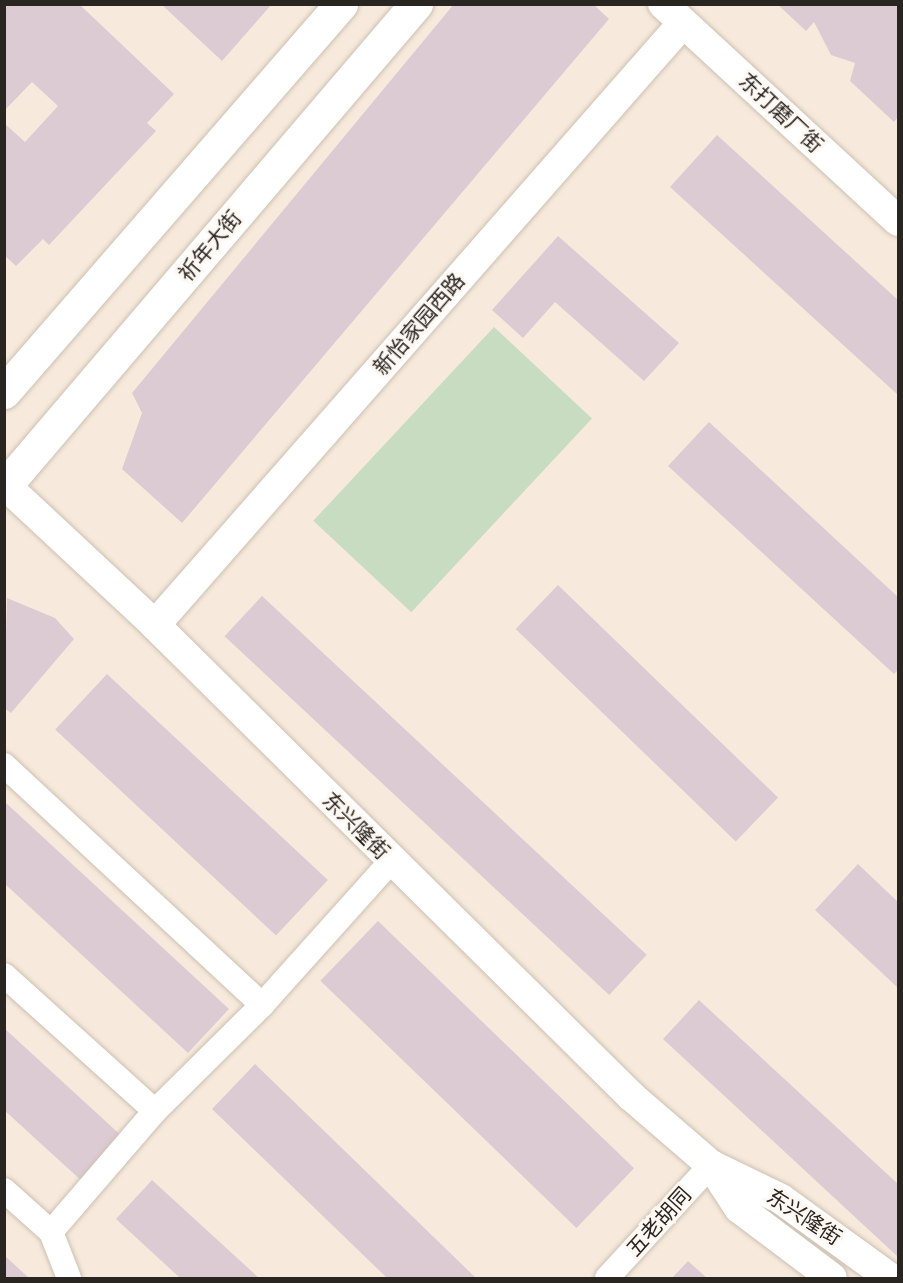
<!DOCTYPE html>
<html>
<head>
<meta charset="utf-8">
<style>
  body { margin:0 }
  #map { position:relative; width:903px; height:1283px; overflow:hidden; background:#f7eadc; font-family:Jost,"Noto Sans SC",sans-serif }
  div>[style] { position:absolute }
  .green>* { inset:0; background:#c8dcc2; transform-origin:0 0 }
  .building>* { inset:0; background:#ddcbd4; transform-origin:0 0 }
  .roads { filter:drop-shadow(0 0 2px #cdc0b3) drop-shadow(0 0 2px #cdc0b3) }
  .minor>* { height:24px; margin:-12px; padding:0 12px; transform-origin:12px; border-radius:12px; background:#fff }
  .tertiary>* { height:30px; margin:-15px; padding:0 15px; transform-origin:15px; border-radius:15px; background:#fff }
  .secondary>* { height:33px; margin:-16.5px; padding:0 16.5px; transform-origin:16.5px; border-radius:16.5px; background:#fff }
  span { translate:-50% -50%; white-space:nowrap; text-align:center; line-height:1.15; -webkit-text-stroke:6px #fef8f3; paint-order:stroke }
  .street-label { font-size:21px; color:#292520 }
  .frame { position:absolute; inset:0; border:6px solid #292520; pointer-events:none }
</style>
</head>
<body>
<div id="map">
  <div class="green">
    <i style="left:494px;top:327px;width:134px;height:265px;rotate:43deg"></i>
  </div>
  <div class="building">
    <i style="clip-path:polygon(4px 4px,79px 4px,174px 94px,147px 123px,156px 131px,49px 245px,43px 239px,16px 266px,4px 255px,4px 123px,25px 142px,58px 106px,32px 82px,4px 111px)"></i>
    <i style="clip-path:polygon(161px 4px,272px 4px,222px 61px)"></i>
    <i style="clip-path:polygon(454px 4px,593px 4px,609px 19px,182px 523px,122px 469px,142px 413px,132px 393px)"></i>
    <i style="clip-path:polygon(777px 4px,898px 4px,898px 117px,894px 122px,850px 81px,855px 63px,831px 55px,814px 22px,806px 31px)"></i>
    <i style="clip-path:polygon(717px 135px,898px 300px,898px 395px,670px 187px)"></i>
    <i style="clip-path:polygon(558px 236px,679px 343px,644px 381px,555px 302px,523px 338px,492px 310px)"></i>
    <i style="clip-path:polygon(709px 422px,898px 597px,898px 670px,894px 674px,668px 466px)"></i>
    <i style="left:558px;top:585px;width:306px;height:61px;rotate:44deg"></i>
    <i style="left:262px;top:596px;width:526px;height:55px;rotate:43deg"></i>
    <i style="clip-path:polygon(7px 598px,55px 618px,74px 639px,11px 713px,4px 708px)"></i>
    <i style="left:107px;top:674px;width:302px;height:76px;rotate:43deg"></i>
    <i style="clip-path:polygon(5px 802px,229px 1009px,188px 1053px,5px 884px)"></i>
    <i style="clip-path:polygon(858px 864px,898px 902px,898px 988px,815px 910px)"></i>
    <i style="left:378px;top:921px;width:356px;height:83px;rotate:44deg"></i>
    <i style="clip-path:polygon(699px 1000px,898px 1184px,898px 1257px,663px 1039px)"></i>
    <i style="clip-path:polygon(4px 1028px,125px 1139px,84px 1183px,4px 1110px)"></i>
    <i style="clip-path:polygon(255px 1064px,476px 1278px,387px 1278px,212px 1109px)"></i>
    <i style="clip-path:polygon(152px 1180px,259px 1278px,180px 1278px,116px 1219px)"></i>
    <i style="clip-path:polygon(4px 1255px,29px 1278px,4px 1278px)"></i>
    <i style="clip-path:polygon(688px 1261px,707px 1278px,672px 1278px)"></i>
  </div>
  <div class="roads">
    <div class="minor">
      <i style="left:4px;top:765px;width:352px;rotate:42.9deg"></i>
      <i style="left:4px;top:975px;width:203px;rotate:42deg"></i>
      <i style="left:4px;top:1190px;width:63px;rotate:41.8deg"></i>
      <i style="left:51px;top:1232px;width:49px;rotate:68.6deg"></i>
      <i style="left:51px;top:1232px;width:160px;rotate:-49.3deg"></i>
      <i style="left:155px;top:1111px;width:151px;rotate:-44.7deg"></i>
      <i style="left:262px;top:1005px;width:193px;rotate:-48.1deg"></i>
      <i style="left:607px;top:1278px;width:154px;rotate:-47.4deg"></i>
    </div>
    <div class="tertiary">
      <i style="left:663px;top:4px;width:320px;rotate:42.7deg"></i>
      <i style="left:4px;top:484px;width:207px;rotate:43deg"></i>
      <i style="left:155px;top:625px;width:670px;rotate:44.7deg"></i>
      <i style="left:631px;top:1096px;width:106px;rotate:40.8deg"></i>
      <i style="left:711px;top:1165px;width:78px;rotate:25.9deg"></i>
      <i style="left:781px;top:1199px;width:135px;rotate:35.9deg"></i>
      <i style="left:155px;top:625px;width:801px;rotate:-48.75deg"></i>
      <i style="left:711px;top:1165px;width:51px;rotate:56.9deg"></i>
      <i style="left:739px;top:1208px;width:116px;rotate:37deg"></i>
    </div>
    <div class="secondary">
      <i style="left:4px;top:392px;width:514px;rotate:-49.02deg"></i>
      <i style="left:4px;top:487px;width:635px;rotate:-49.54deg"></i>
    </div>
  </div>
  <div class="street-label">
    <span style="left:781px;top:113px;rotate:43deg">东打磨厂街</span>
    <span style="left:210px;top:246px;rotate:-50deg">祈年大街</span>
    <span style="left:419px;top:324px;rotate:-49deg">新怡家园西路</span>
    <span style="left:356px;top:826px;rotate:45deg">东兴隆街</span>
    <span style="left:804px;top:1217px;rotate:33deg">东兴隆街</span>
    <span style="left:659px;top:1222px;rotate:-48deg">五老胡同</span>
  </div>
  <div class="frame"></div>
</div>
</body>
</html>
